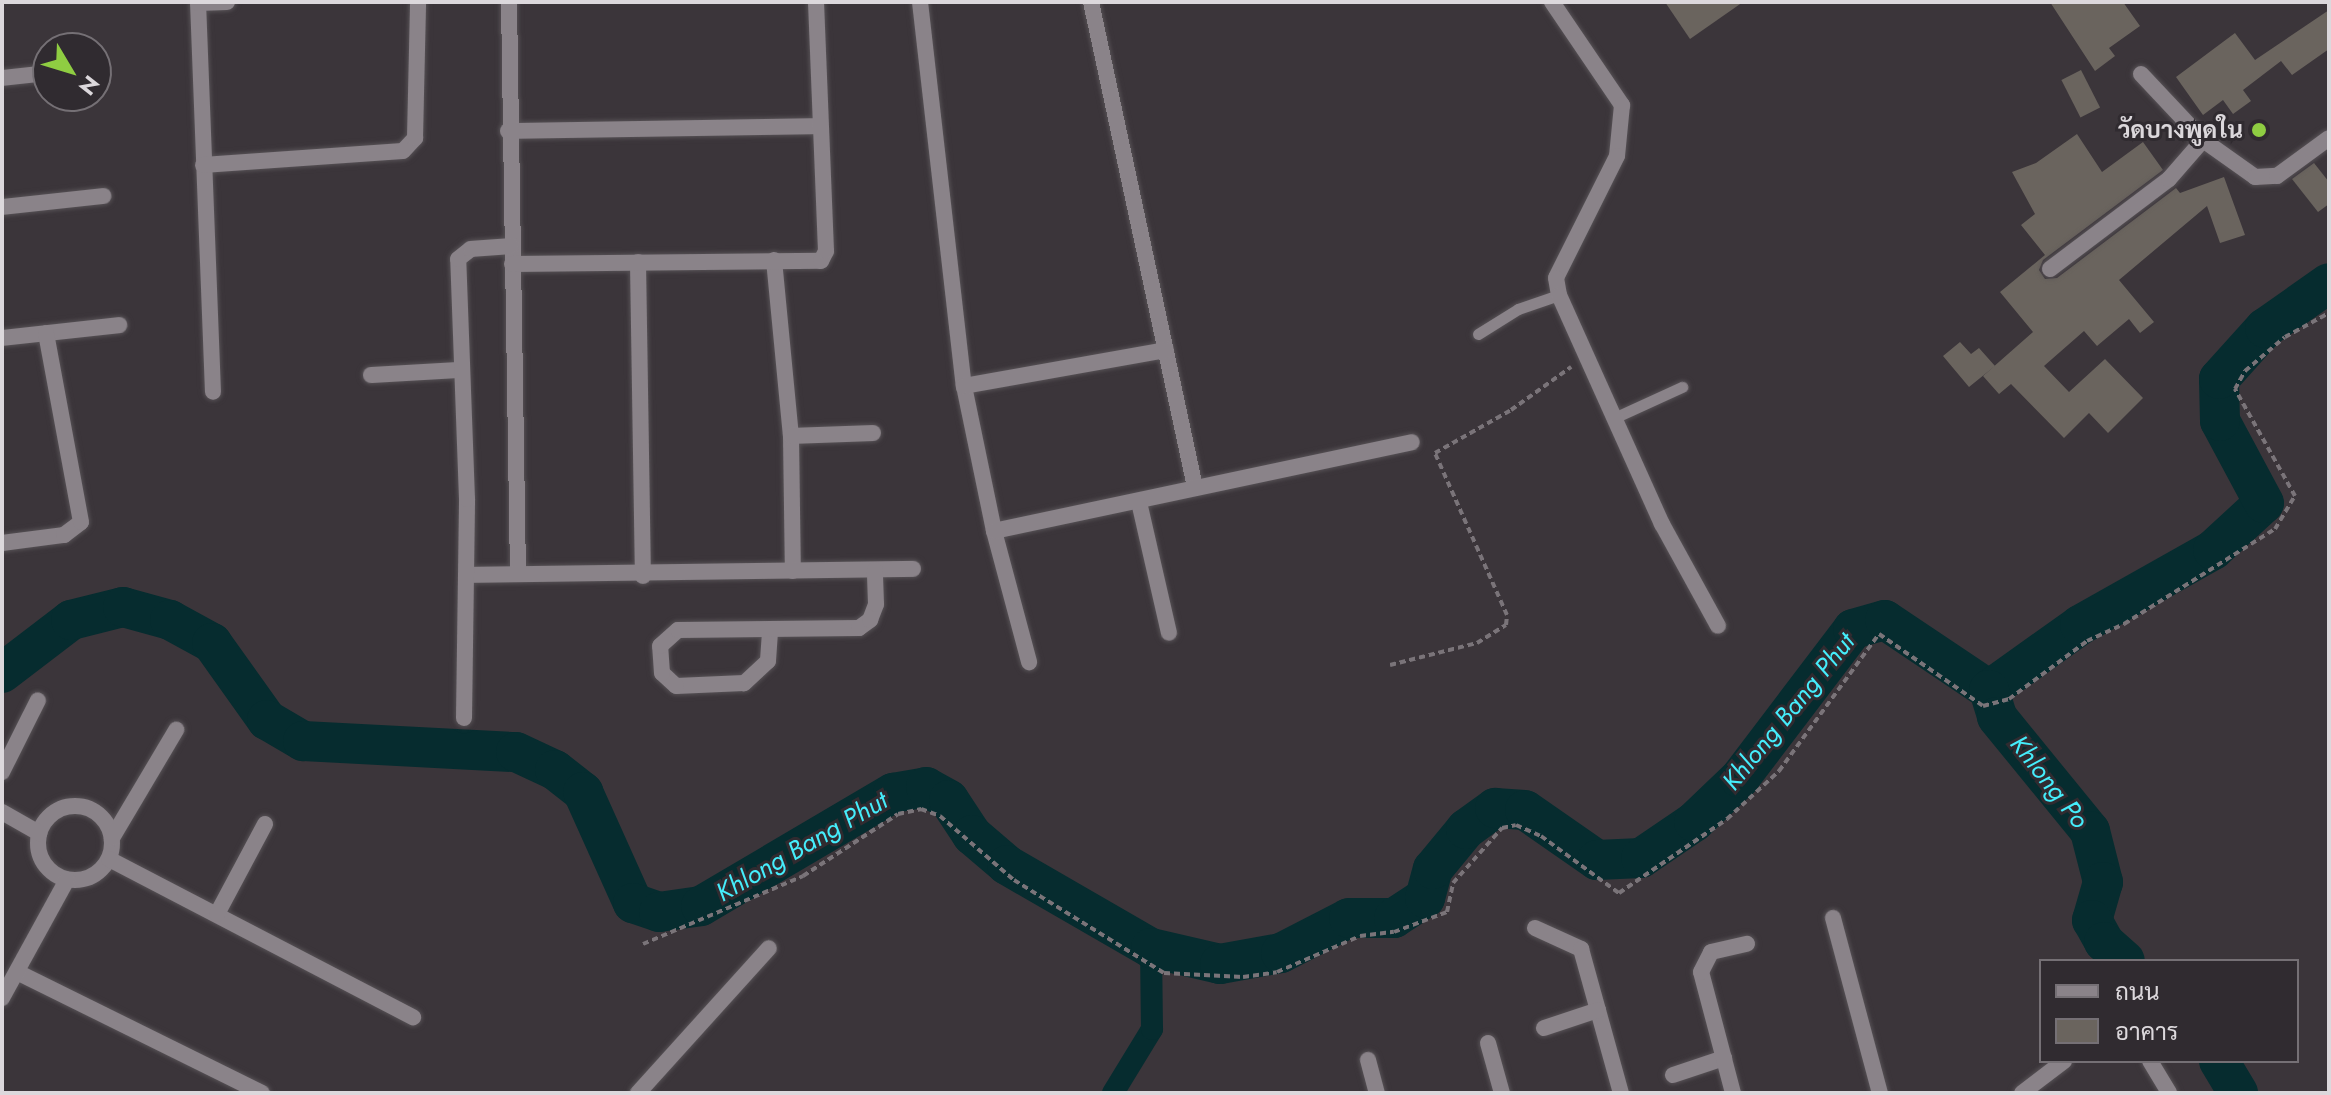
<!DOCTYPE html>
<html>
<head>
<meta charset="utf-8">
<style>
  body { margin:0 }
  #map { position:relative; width:2331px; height:1095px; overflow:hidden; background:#3b353a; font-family:Jost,Sarabun,sans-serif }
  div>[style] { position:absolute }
  .canal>* { height:22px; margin:-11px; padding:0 11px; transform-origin:11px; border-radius:11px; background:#062c2f }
  .river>* { height:40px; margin:-20px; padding:0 20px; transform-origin:20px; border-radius:20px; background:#062c2f }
  .building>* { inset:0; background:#6a645e; transform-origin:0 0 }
  .path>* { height:4px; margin-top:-2px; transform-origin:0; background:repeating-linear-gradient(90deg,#7a7479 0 6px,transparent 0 10px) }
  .roads { filter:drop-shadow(0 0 2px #565155) drop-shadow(0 0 2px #565155) }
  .service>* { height:11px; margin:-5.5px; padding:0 5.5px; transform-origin:5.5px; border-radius:5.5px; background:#8a8389 }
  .minor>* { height:16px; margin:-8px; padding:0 8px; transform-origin:8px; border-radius:8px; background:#8a8389 }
  .minor>.ring { margin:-8px; padding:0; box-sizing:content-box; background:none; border:16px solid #8a8389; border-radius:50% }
  .dots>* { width:22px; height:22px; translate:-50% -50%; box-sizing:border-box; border:4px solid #302b30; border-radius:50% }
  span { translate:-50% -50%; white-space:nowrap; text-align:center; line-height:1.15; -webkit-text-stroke:6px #302b30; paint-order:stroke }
  .poi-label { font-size:24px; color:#dcd8dc; font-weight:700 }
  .right { translate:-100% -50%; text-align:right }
  .water-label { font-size:26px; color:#45edfb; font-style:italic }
  .frame { position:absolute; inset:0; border:4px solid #dcd8dc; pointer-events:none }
  .legend { position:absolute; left:2039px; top:959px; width:260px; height:104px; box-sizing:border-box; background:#302b30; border:2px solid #757075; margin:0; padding:10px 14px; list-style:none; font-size:24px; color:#dcd8dc }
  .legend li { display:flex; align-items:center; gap:16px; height:40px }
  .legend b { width:40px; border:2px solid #757075 }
  .north { position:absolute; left:32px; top:32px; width:80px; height:80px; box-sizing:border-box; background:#302b30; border:2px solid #757075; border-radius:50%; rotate:128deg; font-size:22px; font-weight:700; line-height:32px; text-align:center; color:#dcd8dc }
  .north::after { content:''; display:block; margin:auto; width:28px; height:36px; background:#8fcd42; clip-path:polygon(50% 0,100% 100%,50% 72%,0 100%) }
</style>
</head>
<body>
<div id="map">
  <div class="canal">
    <i style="left:1113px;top:1093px;width:75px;rotate:-58.6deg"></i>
    <i style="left:1152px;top:1029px;width:81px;rotate:-90.7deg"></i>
  </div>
  <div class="river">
    <i style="left:2px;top:673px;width:87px;rotate:-37.5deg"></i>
    <i style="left:71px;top:620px;width:54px;rotate:-14deg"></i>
    <i style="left:123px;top:607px;width:49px;rotate:15.5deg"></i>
    <i style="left:170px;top:620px;width:48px;rotate:28.7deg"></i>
    <i style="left:212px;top:643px;width:95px;rotate:54.5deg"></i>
    <i style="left:267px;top:720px;width:42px;rotate:30.3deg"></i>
    <i style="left:303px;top:741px;width:213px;rotate:3deg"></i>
    <i style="left:516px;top:752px;width:43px;rotate:24.8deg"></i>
    <i style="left:555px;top:770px;width:36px;rotate:38deg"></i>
    <i style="left:583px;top:792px;width:122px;rotate:65.8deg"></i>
    <i style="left:633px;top:903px;width:28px;rotate:19deg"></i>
    <i style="left:659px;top:912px;width:42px;rotate:-8.1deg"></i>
    <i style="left:701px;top:906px;width:223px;rotate:-30.5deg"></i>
    <i style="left:893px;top:793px;width:34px;rotate:-10deg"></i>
    <i style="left:926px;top:787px;width:26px;rotate:29deg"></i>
    <i style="left:949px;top:800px;width:42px;rotate:56.7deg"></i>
    <i style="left:972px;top:835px;width:46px;rotate:40.6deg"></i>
    <i style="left:1007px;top:865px;width:166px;rotate:30deg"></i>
    <i style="left:1151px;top:948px;width:71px;rotate:13.1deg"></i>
    <i style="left:1220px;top:964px;width:62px;rotate:-10.2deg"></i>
    <i style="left:1281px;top:953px;width:76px;rotate:-27.2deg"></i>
    <i style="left:1349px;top:918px;width:45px"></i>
    <i style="left:1394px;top:918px;width:37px;rotate:-33deg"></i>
    <i style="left:1425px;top:898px;width:30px;rotate:-75deg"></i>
    <i style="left:1433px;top:869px;width:52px;rotate:-50.5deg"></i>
    <i style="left:1466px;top:829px;width:36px;rotate:-36deg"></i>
    <i style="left:1495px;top:808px;width:30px;rotate:4deg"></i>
    <i style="left:1525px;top:810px;width:88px;rotate:34.8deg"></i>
    <i style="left:1597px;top:860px;width:44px;rotate:-2.6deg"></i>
    <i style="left:1641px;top:858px;width:64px;rotate:-34.2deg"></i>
    <i style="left:1694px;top:822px;width:64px;rotate:-43.7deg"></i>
    <i style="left:1740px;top:778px;width:187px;rotate:-52.8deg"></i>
    <i style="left:1853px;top:629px;width:33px;rotate:-16deg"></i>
    <i style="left:1885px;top:620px;width:125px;rotate:33.9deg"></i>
    <i style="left:1989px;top:690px;width:112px;rotate:-35.5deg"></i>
    <i style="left:2080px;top:625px;width:153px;rotate:-29.4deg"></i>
    <i style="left:2213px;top:550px;width:69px;rotate:-42.7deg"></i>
    <i style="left:2264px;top:503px;width:93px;rotate:-118.2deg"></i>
    <i style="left:2220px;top:421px;width:42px;rotate:-91.4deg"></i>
    <i style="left:2219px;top:379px;width:69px;rotate:-48deg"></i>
    <i style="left:2265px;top:328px;width:78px;rotate:-35.1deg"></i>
    <i style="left:1989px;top:690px;width:28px;rotate:73deg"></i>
    <i style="left:1997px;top:717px;width:147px;rotate:50.8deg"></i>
    <i style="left:2090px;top:831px;width:53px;rotate:75.7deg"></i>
    <i style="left:2103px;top:882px;width:40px;rotate:106deg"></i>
    <i style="left:2092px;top:920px;width:25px;rotate:61deg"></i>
    <i style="left:2104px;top:942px;width:28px;rotate:42deg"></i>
    <i style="left:2219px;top:1061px;width:37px;rotate:59deg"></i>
  </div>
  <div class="building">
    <i style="clip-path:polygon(1665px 2px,1743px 2px,1690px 39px)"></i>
    <i style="clip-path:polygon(2050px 2px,2123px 2px,2140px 26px,2109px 48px,2115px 56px,2095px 71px)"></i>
    <i style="clip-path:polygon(2329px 10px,2329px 49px,2292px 75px,2281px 61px,2243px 90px,2251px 101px,2233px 114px,2223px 100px,2203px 115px,2176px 77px,2235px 33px,2255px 60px)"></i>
    <i style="left:2081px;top:70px;width:42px;height:22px;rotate:63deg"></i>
    <i style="clip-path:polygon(2077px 134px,2102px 172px,2143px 142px,2163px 170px,2043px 260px,2039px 270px,2045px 279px,2057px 278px,2176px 188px,2180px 193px,2224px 177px,2245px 235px,2220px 243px,2207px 206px,2119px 280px,2154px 322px,2140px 333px,2129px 319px,2097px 346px,2084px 331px,2044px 366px,2069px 392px,2105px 359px,2143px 398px,2108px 433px,2089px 413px,2064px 438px,2011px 384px,1999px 394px,1983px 376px,2033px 332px,2000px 292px,2045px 255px,2021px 225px,2035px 214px,2012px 172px,2036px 163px)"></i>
    <i style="clip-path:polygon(2314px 163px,2329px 182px,2329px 204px,2318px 212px,2292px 179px)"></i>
    <i style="clip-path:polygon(1960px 342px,1971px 354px,1979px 348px,1995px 366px,1969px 387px,1943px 356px)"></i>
  </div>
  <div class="path">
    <i style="left:1390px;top:665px;width:90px;rotate:-14.2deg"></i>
    <i style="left:1477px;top:643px;width:34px;rotate:-32deg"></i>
    <i style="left:1506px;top:625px;width:10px;rotate:-84deg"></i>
    <i style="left:1507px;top:615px;width:177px;rotate:-114deg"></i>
    <i style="left:1435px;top:453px;width:87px;rotate:-29.5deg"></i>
    <i style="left:1511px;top:410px;width:74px;rotate:-35.6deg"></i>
    <i style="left:643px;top:944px;width:174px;rotate:-23deg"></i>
    <i style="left:803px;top:876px;width:113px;rotate:-33.1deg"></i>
    <i style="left:898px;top:814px;width:24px;rotate:-12deg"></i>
    <i style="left:921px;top:809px;width:20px;rotate:20deg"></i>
    <i style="left:940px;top:816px;width:98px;rotate:40.9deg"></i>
    <i style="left:1014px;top:880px;width:176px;rotate:31.8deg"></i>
    <i style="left:1164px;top:973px;width:79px;rotate:2.9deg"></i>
    <i style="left:1243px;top:977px;width:34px;rotate:-8deg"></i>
    <i style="left:1277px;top:972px;width:90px;rotate:-23.4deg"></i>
    <i style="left:1360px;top:936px;width:34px;rotate:-7deg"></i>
    <i style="left:1394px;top:932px;width:57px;rotate:-20.7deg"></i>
    <i style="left:1447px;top:912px;width:30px;rotate:-78deg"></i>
    <i style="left:1453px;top:883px;width:74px;rotate:-48.3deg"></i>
    <i style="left:1502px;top:828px;width:14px;rotate:-12deg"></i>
    <i style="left:1516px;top:825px;width:27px;rotate:24deg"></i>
    <i style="left:1541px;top:836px;width:97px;rotate:36.2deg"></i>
    <i style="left:1619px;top:893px;width:131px;rotate:-34.4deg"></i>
    <i style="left:1727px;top:819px;width:71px;rotate:-42.7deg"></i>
    <i style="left:1779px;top:771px;width:170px;rotate:-53.9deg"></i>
    <i style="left:1879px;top:634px;width:126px;rotate:34.7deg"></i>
    <i style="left:1983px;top:706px;width:27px;rotate:-15deg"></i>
    <i style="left:2009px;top:699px;width:97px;rotate:-36.6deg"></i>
    <i style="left:2087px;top:641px;width:41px;rotate:-24.7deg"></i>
    <i style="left:2124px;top:624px;width:178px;rotate:-32.2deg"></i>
    <i style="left:2275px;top:529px;width:39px;rotate:-59deg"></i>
    <i style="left:2295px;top:496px;width:123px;rotate:-119.3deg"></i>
    <i style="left:2235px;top:389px;width:21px;rotate:-61deg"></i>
    <i style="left:2245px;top:371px;width:52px;rotate:-40.4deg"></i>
    <i style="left:2285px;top:337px;width:50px;rotate:-28.6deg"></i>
  </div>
  <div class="roads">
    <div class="service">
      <i style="left:1478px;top:334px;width:47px;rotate:-32deg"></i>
      <i style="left:1518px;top:309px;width:43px;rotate:-18.9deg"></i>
      <i style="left:1614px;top:418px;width:75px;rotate:-24.5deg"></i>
    </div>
    <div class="minor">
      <i style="left:198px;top:2px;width:390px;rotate:87.8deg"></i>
      <i style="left:509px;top:2px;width:572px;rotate:89.1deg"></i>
      <i style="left:920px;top:2px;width:387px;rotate:83.5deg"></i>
      <i style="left:964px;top:386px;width:148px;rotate:78.3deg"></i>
      <i style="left:994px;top:531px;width:136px;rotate:75deg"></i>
      <i style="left:1091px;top:2px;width:497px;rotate:77.9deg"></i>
      <i style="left:1552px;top:2px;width:125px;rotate:55.8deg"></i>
      <i style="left:1622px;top:105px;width:51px;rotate:95.6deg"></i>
      <i style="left:1617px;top:156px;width:136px;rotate:116.6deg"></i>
      <i style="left:1556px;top:278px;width:17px;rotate:80deg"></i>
      <i style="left:1559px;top:295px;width:251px;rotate:65.8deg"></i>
      <i style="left:1662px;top:524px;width:116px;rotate:61.2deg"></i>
      <i style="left:198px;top:3px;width:29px;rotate:-2deg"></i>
      <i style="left:2141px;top:74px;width:91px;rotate:46.8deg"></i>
      <i style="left:2203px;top:140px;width:64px;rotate:35.4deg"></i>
      <i style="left:2255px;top:177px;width:22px;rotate:-3deg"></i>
      <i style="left:2277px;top:176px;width:64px;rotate:-36.2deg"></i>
      <i style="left:2px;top:78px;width:46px;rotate:-6.2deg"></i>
      <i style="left:508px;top:131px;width:311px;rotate:-0.9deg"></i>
      <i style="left:203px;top:165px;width:200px;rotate:-4deg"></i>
      <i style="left:403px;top:151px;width:18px;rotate:-47deg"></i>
      <i style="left:415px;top:138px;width:136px;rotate:-88.7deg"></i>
      <i style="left:2px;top:207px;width:102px;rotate:-6.2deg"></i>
      <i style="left:774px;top:260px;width:177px;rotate:84.5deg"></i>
      <i style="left:791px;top:436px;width:135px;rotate:89.2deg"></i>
      <i style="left:638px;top:262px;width:314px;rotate:89.1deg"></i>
      <i style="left:512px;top:264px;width:309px;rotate:-0.6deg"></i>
      <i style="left:821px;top:261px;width:11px;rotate:-63deg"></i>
      <i style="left:826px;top:251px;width:249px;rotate:-92.3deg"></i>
      <i style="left:2050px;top:269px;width:149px;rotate:-37.1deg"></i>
      <i style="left:2169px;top:179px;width:52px;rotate:-48.9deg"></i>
      <i style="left:2px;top:338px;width:118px;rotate:-6.3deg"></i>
      <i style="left:371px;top:375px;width:88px;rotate:-3.3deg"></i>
      <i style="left:964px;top:386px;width:205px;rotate:-10.1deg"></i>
      <i style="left:791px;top:436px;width:82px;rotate:-2.1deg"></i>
      <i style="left:1139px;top:502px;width:134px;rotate:77.1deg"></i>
      <i style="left:994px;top:531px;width:427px;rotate:-12deg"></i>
      <i style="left:2px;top:543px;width:63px;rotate:-7.4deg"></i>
      <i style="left:64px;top:535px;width:21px;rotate:-37deg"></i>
      <i style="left:81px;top:522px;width:192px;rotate:-100.5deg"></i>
      <i style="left:468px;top:575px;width:445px;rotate:-0.8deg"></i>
      <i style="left:770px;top:632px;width:29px;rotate:94deg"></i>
      <i style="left:768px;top:661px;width:33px;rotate:137deg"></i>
      <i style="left:744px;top:683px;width:68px;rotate:177.5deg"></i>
      <i style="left:676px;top:686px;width:19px;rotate:-137deg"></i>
      <i style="left:662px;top:673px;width:27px;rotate:-94deg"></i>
      <i style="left:660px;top:646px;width:24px;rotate:-42deg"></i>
      <i style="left:678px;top:630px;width:181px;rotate:-0.6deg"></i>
      <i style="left:859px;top:628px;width:14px;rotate:-36deg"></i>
      <i style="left:870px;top:620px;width:17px;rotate:-69deg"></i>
      <i style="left:876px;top:604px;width:34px;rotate:-92deg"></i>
      <i style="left:464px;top:718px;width:219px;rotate:-89.2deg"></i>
      <i style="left:467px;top:499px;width:240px;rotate:-92.1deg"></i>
      <i style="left:458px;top:259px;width:16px;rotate:-38deg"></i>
      <i style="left:471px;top:249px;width:40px;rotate:-4.3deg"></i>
      <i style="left:2px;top:772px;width:80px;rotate:-63.4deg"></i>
      <i class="ring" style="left:38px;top:806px;width:58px;height:58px"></i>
      <i style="left:2px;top:812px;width:43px;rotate:29.6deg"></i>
      <i style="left:112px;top:838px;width:126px;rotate:-59.3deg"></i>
      <i style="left:109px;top:859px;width:343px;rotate:27.5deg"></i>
      <i style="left:217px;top:914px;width:102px;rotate:-61.9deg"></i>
      <i style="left:1833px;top:918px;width:181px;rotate:75deg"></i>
      <i style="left:1535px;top:928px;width:51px;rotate:24.5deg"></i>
      <i style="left:1581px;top:949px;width:149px;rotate:74.5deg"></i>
      <i style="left:17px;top:972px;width:273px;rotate:26.3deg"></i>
      <i style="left:2px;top:998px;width:135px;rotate:-61.2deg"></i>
      <i style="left:1544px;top:1028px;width:57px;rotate:-18.4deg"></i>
      <i style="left:1488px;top:1043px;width:52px;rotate:74.4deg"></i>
      <i style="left:1368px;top:1060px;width:34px;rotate:75deg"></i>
      <i style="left:2150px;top:1061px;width:37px;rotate:59deg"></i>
      <i style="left:1673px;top:1075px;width:54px;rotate:-18.4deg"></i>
      <i style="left:638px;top:1093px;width:195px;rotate:-47.9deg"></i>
      <i style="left:1733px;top:1093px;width:125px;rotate:-104.8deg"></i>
      <i style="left:1701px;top:972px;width:22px;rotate:-63deg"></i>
      <i style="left:1711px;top:952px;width:37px;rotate:-13deg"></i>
      <i style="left:2022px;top:1093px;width:53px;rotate:-37.3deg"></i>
    </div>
  </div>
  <div class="dots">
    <i style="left:2259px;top:130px;background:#8fcd42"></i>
  </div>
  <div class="poi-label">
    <span class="right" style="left:2243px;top:130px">วัดบางพูดใน</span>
  </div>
  <div class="water-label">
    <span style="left:1789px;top:712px;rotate:-51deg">Khlong Bang Phut</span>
    <span style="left:2049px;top:782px;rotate:52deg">Khlong Po</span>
    <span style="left:802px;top:847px;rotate:-30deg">Khlong Bang Phut</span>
  </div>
  <div class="frame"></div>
  <ul class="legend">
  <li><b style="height:10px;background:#8a8389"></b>ถนน</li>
  <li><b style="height:22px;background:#6a645e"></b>อาคาร</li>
  </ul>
  <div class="north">N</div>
</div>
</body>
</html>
